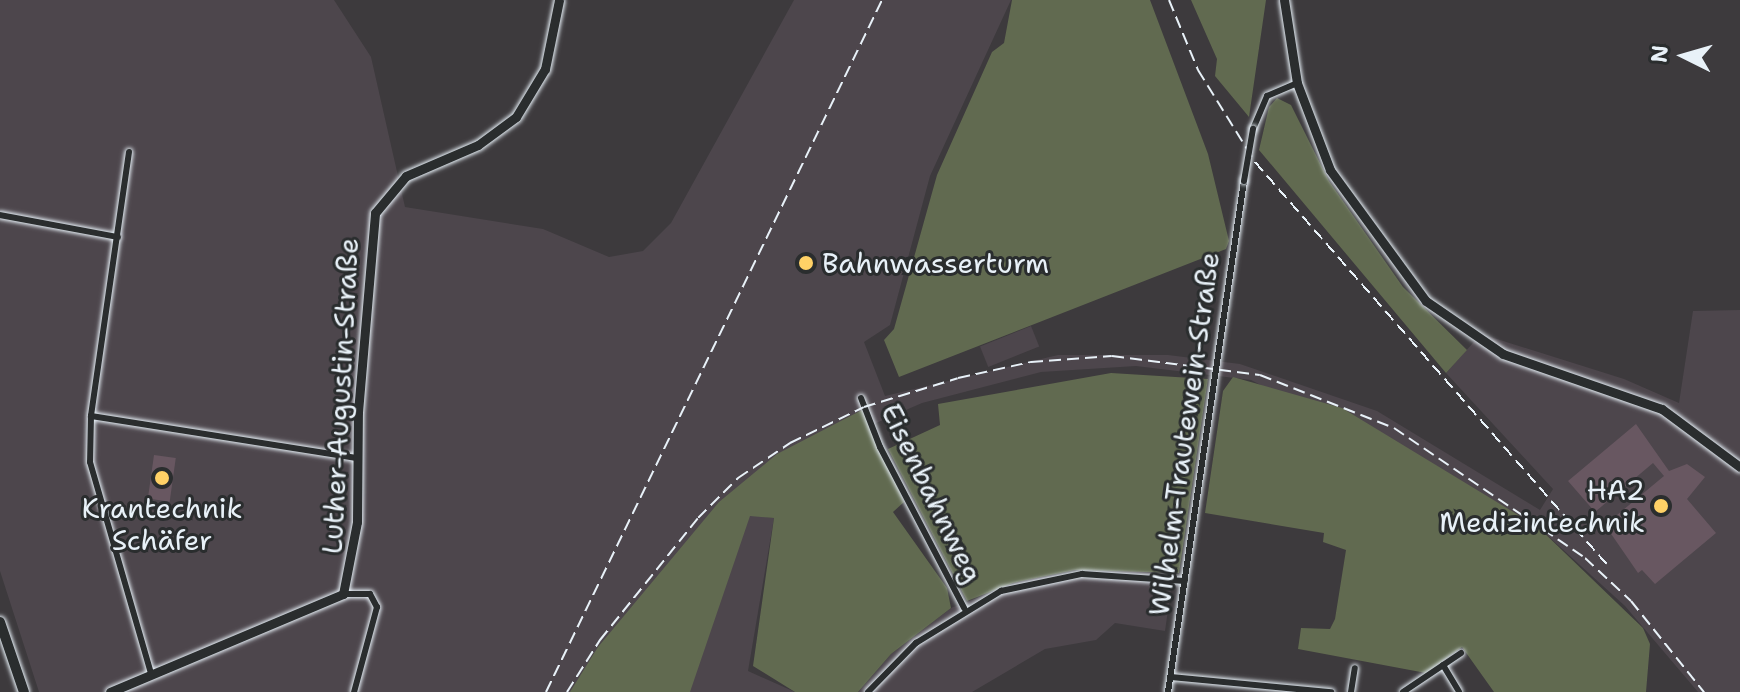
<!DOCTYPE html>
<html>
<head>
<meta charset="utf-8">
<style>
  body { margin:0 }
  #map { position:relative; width:1740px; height:692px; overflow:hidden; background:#3d3a3d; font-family:"Shantell Sans",sans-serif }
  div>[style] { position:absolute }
  .built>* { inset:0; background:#4d464c; transform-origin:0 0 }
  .green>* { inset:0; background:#616a50 }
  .building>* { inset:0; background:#685761; transform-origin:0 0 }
  .roads { filter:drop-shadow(0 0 2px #e8f1f8) drop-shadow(0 0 2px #e8f1f8) }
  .street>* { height:6px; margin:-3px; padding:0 3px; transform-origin:3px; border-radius:3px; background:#2a2d2e }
  .secondary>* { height:9px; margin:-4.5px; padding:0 4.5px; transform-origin:4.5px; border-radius:4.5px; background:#2a2d2e }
  .primary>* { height:10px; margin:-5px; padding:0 5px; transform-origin:5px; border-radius:5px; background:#2a2d2e }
  .rail>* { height:2px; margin-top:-1px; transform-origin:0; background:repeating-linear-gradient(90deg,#e8f1f8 0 12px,transparent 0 18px) }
  .bridges { filter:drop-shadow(0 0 2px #e8f1f8) drop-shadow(0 0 2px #e8f1f8) }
  .street-bridge>* { height:6px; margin:-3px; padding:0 3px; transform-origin:3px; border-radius:3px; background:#2a2d2e }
  .dots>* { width:22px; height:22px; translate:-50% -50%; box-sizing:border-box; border:4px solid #2a2d2e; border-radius:50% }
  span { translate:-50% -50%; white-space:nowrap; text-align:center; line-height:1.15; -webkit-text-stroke:6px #2a2d2e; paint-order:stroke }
  .poi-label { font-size:28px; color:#e8f1f8 }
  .left { translate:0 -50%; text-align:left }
  .right { translate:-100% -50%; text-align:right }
  .street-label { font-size:28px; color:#e8f1f8 }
  .north { position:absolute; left:1644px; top:16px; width:80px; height:80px; -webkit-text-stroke:6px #2a2d2e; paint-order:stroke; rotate:275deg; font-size:22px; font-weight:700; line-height:32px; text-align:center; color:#e8f1f8 }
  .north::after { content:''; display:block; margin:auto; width:28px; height:36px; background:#e8f1f8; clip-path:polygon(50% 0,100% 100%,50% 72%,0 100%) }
</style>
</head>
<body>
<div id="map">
  <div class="built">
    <i style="clip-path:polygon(0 0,334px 0,371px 57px,405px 207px,543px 229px,609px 257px,643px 251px,671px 223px,794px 0,1011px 0,930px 176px,890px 325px,864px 342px,885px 396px,1058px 355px,1168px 355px,1240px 364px,1377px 411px,1540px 510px,1553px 489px,1446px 373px,1481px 334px,1624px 379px,1679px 403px,1693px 311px,1740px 310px,1740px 692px,1698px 692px,1625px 606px,1538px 527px,1251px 380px,1136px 366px,1041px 372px,922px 403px,828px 444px,751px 515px,774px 518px,748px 671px,795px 692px,39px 692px,0 571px)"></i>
    <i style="left:1031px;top:326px;width:22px;height:55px;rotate:68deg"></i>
    <i style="clip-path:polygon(1112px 569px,1173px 575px,1165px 631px,1115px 623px,1096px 640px,1045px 649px,972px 692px,858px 692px,891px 654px,951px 608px,1026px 579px)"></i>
  </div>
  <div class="green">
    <i style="clip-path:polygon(1012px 0,1150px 0,1208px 154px,1229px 241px,1226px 249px,899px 377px,884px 340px,894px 329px,937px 175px,992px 52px,1004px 43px)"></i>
    <i style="clip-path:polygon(1191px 0,1266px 0,1249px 117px,1215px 76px,1217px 59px)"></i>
    <i style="clip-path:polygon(1277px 98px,1291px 105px,1329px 181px,1403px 287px,1467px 350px,1446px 373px,1259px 150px,1269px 107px)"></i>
    <i style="clip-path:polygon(1111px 373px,1208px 379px,1179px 573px,1075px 570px,1013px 583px,967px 601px,888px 449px,940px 425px,938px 404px)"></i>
    <i style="clip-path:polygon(1233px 377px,1342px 408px,1538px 527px,1643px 628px,1650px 644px,1646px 692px,1494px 692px,1462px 647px,1426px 673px,1298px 649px,1301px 628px,1330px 629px,1335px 619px,1346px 550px,1323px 542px,1324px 533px,1205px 513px,1223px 391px)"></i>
    <i style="clip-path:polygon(862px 410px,904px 502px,893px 512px,947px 588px,951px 608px,891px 654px,858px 692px,795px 692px,753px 666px,774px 518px,750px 516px,690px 692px,570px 692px,598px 647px,719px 502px,777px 454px)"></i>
  </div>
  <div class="building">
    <i style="clip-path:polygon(1636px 424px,1669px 471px,1687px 464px,1705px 477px,1687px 499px,1716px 533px,1655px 584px,1642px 570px,1638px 573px,1605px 525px,1664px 476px,1653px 463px,1595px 512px,1568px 481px)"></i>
    <i style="left:154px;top:455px;width:22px;height:44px;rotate:8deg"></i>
  </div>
  <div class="roads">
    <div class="street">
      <i style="left:1253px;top:129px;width:36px;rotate:-67deg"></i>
      <i style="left:1267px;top:96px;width:33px;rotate:-23deg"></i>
      <i style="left:129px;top:152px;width:267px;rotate:98.2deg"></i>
      <i style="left:91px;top:416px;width:46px;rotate:91.2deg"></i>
      <i style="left:90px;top:462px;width:221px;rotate:73.9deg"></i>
      <i style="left:0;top:215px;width:120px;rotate:10.6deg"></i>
      <i style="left:861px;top:398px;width:53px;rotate:68.8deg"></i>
      <i style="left:880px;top:447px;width:182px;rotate:62.4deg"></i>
      <i style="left:91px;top:416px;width:269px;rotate:9deg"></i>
      <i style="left:343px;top:594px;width:27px"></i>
      <i style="left:370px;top:594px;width:15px;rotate:62deg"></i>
      <i style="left:377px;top:607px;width:88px;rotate:105.1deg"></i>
      <i style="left:1443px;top:665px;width:31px;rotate:59deg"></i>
      <i style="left:1171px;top:677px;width:161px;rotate:5.4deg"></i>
      <i style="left:868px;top:692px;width:69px;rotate:-45.6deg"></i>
      <i style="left:916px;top:643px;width:100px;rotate:-31.5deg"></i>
      <i style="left:1001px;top:591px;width:83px;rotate:-11.9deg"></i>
      <i style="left:1082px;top:574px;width:103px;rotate:3.9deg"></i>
      <i style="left:1168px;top:692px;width:517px;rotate:-81.54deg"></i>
      <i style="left:1351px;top:692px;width:24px;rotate:-81deg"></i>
      <i style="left:1403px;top:692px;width:70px;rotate:-33.9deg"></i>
    </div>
    <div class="secondary">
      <i style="left:1284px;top:0;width:84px;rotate:81.1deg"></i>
      <i style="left:1297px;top:83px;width:93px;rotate:69.2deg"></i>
      <i style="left:1330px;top:170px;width:162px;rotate:53.8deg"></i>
      <i style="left:1426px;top:301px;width:93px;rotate:34.5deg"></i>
      <i style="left:1503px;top:354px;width:168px;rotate:19.1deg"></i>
      <i style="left:1662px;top:409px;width:97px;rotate:36.6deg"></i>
      <i style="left:110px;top:692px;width:253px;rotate:-22.8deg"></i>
      <i style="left:343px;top:594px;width:73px;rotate:-79deg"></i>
      <i style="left:357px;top:522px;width:110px;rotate:-89.5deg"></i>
      <i style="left:358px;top:412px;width:200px;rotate:-85.1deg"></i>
      <i style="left:375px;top:213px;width:48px;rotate:-50deg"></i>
      <i style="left:406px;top:176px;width:78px;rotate:-23.3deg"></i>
      <i style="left:478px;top:145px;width:47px;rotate:-36.4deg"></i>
      <i style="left:516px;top:117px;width:56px;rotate:-58.9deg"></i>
      <i style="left:545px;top:69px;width:70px;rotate:-78.5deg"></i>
    </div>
    <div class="primary">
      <i style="left:0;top:622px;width:74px;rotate:71.1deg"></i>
    </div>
  </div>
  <div class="rail">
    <i style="left:1169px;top:0;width:76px;rotate:67.5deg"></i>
    <i style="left:1198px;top:70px;width:108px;rotate:58.2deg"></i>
    <i style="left:1255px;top:162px;width:539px;rotate:48.83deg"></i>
    <i style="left:546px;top:692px;width:769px;rotate:-64.1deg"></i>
    <i style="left:567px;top:692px;width:62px;rotate:-57.6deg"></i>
    <i style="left:600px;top:640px;width:156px;rotate:-51.2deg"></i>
    <i style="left:698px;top:518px;width:57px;rotate:-45deg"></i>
    <i style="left:738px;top:478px;width:63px;rotate:-33.9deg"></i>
    <i style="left:790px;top:443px;width:82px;rotate:-25.9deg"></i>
    <i style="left:864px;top:407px;width:98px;rotate:-17.1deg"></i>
    <i style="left:958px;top:378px;width:75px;rotate:-12.4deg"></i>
    <i style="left:1031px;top:362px;width:81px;rotate:-4.2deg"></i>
    <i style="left:1112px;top:356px;width:149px;rotate:7.3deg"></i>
    <i style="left:1260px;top:375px;width:144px;rotate:21.6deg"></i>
    <i style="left:1394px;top:428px;width:231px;rotate:34.2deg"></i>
    <i style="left:1585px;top:558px;width:63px;rotate:43.1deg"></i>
    <i style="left:1631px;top:601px;width:117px;rotate:51.3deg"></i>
  </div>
  <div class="bridges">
    <div class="street-bridge">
      <i style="left:1244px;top:181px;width:53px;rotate:-80.2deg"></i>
    </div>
  </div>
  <div class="dots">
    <i style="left:806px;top:263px;background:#ffd166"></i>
    <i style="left:162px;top:478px;background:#ffd166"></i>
    <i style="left:1661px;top:506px;background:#ffd166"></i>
  </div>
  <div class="poi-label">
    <span class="left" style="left:822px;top:263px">Bahnwasserturm</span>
    <span class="right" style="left:1645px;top:506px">HA2<br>Medizintechnik</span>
    <span style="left:162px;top:524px">Krantechnik<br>Schäfer</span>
  </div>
  <div class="street-label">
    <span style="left:340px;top:396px;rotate:-87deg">Luther-Augustin-Straße</span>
    <span style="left:1184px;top:434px;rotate:-82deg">Wilhelm-Trautewein-Straße</span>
    <span style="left:932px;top:493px;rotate:64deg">Eisenbahnweg</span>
  </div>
  <div class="north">N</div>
</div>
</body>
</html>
